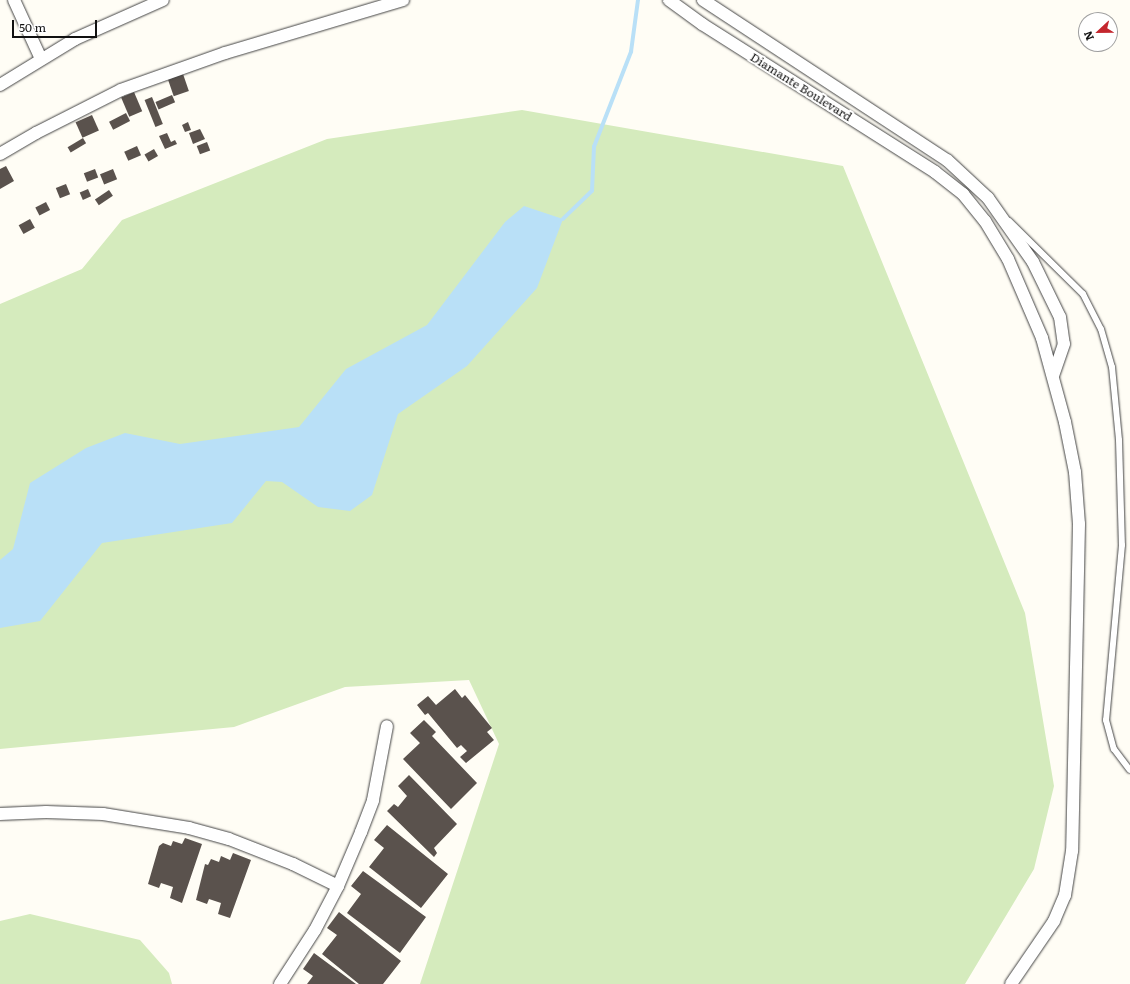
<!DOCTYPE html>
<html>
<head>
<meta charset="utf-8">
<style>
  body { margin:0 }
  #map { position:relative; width:1130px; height:984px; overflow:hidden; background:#fffdf5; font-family:Literata,serif }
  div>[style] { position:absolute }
  .green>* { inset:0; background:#d5ebbd }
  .water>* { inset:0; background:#b9e0f7 }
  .stream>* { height:3.5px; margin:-1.75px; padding:0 1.75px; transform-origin:1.75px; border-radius:1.75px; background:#b9e0f7 }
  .building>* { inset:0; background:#5a524d; transform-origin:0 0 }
  .roads { filter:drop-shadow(0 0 1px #444) drop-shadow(0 0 1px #444) }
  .lane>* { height:6px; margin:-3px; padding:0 3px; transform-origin:3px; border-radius:3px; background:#fff }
  .street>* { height:12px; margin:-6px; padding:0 6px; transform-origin:6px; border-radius:6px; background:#fff }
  span { translate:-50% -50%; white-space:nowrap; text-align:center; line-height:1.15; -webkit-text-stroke:4px #fff; paint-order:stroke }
  .street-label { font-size:12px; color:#111 }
  .north { position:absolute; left:1078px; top:12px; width:40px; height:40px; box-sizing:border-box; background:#fff; border:1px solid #a0a0a0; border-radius:50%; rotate:248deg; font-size:11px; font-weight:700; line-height:16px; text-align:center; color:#111 }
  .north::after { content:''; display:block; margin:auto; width:14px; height:18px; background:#c4262e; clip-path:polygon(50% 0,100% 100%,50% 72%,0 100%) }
  .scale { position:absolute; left:12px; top:20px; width:85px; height:18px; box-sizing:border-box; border:2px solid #111; border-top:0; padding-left:5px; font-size:12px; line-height:14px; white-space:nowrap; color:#111; -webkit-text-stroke:3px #fff; paint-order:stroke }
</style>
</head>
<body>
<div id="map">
  <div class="green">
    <i style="clip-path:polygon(522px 110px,843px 166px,1025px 613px,1054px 786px,1034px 869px,965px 984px,420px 984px,499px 744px,469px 680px,345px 687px,234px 727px,0 749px,0 304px,82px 269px,122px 220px,327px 139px)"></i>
    <i style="clip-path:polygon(30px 914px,140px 940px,169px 973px,172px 984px,0 984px,0 921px)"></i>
  </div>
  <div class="water">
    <i style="clip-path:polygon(524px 206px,563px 219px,537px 288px,467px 366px,398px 414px,372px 495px,350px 511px,318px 507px,282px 482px,266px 481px,232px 523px,102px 543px,40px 621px,0 628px,0 560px,13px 549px,30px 483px,86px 448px,125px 433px,180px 444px,299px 427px,346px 369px,427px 325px,505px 222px)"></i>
  </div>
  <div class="stream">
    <i style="left:563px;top:219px;width:40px;rotate:-44deg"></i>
    <i style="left:592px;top:191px;width:44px;rotate:-87.4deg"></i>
    <i style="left:594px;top:147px;width:102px;rotate:-68.7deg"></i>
    <i style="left:631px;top:52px;width:52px;rotate:-82.3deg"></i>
  </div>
  <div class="building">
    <i style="left:183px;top:74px;width:18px;height:16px;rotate:71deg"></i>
    <i style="left:134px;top:92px;width:21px;height:14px;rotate:67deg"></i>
    <i style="left:172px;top:95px;width:8px;height:18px;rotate:67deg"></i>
    <i style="left:152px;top:97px;width:29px;height:8px;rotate:68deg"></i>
    <i style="left:126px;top:113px;width:9px;height:19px;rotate:63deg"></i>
    <i style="left:92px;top:115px;width:17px;height:18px;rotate:66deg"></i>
    <i style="clip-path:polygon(188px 122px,191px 130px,185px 132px,182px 125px)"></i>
    <i style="clip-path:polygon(200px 129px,205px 139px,193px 144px,189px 133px)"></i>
    <i style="clip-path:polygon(167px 133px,171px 142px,175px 140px,177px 144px,165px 149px,159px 136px)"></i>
    <i style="left:83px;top:138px;width:6px;height:18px;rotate:59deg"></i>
    <i style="left:207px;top:142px;width:9px;height:11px;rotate:69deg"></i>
    <i style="left:137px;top:146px;width:10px;height:14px;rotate:66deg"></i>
    <i style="left:154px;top:149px;width:8px;height:11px;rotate:60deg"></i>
    <i style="clip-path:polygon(6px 166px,14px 181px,0 189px,0 169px)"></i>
    <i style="left:95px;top:169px;width:9px;height:12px;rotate:69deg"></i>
    <i style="left:113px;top:169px;width:11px;height:14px;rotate:68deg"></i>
    <i style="left:66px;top:184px;width:11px;height:11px;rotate:68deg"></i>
    <i style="left:88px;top:189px;width:8px;height:9px;rotate:67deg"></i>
    <i style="left:109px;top:190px;width:7px;height:17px;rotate:56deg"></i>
    <i style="left:46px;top:202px;width:9px;height:12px;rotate:63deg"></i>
    <i style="left:30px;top:219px;width:10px;height:13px;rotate:61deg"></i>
    <i style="clip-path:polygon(455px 689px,462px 698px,465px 695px,492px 728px,487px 732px,494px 740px,466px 763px,460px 757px,467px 751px,461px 745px,457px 748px,428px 713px,425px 715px,417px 705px,428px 696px,436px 705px)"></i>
    <i style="clip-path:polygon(424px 720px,436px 732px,432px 736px,477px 783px,451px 809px,403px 759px,420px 743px,410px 733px)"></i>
    <i style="clip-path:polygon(409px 775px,457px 824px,434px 848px,437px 853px,434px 857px,387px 811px,394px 804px,398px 807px,407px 796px,398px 786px)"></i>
    <i style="clip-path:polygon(387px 825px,448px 874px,421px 908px,369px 867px,384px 848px,374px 840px)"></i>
    <i style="clip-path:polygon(185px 838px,202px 844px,182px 903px,170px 898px,173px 887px,161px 883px,159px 888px,148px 884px,159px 846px,163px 843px,171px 846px,173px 841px,182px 844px)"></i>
    <i style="clip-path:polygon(233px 853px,251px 860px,230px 918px,218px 914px,221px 903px,209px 899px,207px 904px,196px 900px,205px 864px,208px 865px,211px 859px,219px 862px,221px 856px,230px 860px)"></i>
    <i style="clip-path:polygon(363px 871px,426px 917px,400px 953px,347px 913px,361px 894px,351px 886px)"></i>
    <i style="clip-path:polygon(339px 912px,401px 961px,383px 984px,359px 984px,322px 954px,337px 935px,327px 928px)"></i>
    <i style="clip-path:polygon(314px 953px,356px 984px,307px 984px,313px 976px,303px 969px)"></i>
  </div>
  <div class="roads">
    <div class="lane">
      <i style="left:1009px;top:221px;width:104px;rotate:44.6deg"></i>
      <i style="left:1083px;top:294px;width:39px;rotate:63deg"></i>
      <i style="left:1101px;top:329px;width:40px;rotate:74deg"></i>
      <i style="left:1112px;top:367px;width:73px;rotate:84.5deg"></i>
      <i style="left:1119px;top:440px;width:105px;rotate:88.4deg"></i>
      <i style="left:1122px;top:545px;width:176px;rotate:95.2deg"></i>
      <i style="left:1106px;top:720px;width:30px;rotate:75deg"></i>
      <i style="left:1114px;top:749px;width:26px;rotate:53deg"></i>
    </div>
    <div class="street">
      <i style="left:14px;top:0;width:65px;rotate:65.4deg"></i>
      <i style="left:669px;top:0;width:41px;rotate:36deg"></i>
      <i style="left:702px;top:24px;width:276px;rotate:32.4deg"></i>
      <i style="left:935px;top:172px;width:36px;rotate:38deg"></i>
      <i style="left:963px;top:194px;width:35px;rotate:51deg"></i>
      <i style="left:985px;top:221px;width:44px;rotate:58.8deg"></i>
      <i style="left:1008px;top:259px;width:86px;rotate:66.7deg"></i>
      <i style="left:1042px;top:338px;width:87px;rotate:74.7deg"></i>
      <i style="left:1065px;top:422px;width:51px;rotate:78.7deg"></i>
      <i style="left:1075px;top:472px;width:52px;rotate:85.6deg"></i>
      <i style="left:1079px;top:524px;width:327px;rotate:91.2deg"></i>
      <i style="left:1072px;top:851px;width:45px;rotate:99deg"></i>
      <i style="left:1065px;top:895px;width:28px;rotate:113deg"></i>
      <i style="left:1054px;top:921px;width:76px;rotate:124.3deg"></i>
      <i style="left:703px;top:0;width:292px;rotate:33.3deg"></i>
      <i style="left:947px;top:160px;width:56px;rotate:42.8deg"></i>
      <i style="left:988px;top:198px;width:78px;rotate:54.9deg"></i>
      <i style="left:1033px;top:262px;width:61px;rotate:63.9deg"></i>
      <i style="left:1060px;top:317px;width:27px;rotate:82deg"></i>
      <i style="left:1064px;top:344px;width:34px;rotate:109deg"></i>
      <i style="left:0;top:85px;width:88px;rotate:-31.5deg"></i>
      <i style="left:75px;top:39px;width:96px;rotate:-23.9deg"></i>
      <i style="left:0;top:154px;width:42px;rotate:-30.3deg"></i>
      <i style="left:36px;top:133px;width:95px;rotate:-26.8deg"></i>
      <i style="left:121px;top:90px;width:110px;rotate:-19.6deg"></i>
      <i style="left:225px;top:53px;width:186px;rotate:-16.6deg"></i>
      <i style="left:0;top:814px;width:46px;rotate:-2.5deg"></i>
      <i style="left:46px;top:812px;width:57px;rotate:2deg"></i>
      <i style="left:103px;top:814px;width:87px;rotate:9.2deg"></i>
      <i style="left:189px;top:828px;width:41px;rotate:15.4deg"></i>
      <i style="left:229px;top:839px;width:69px;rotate:21.3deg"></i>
      <i style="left:293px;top:864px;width:50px;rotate:26.1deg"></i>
      <i style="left:280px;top:984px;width:64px;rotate:-57.1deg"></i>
      <i style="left:315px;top:930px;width:50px;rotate:-62.4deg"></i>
      <i style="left:338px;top:886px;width:59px;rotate:-66.9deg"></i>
      <i style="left:361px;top:832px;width:34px;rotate:-69deg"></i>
      <i style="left:373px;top:800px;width:75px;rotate:-79.3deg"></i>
    </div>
  </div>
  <div class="street-label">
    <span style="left:801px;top:87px;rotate:32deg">Diamante Boulevard</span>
  </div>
  <div class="north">N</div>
  <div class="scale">50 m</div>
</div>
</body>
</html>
